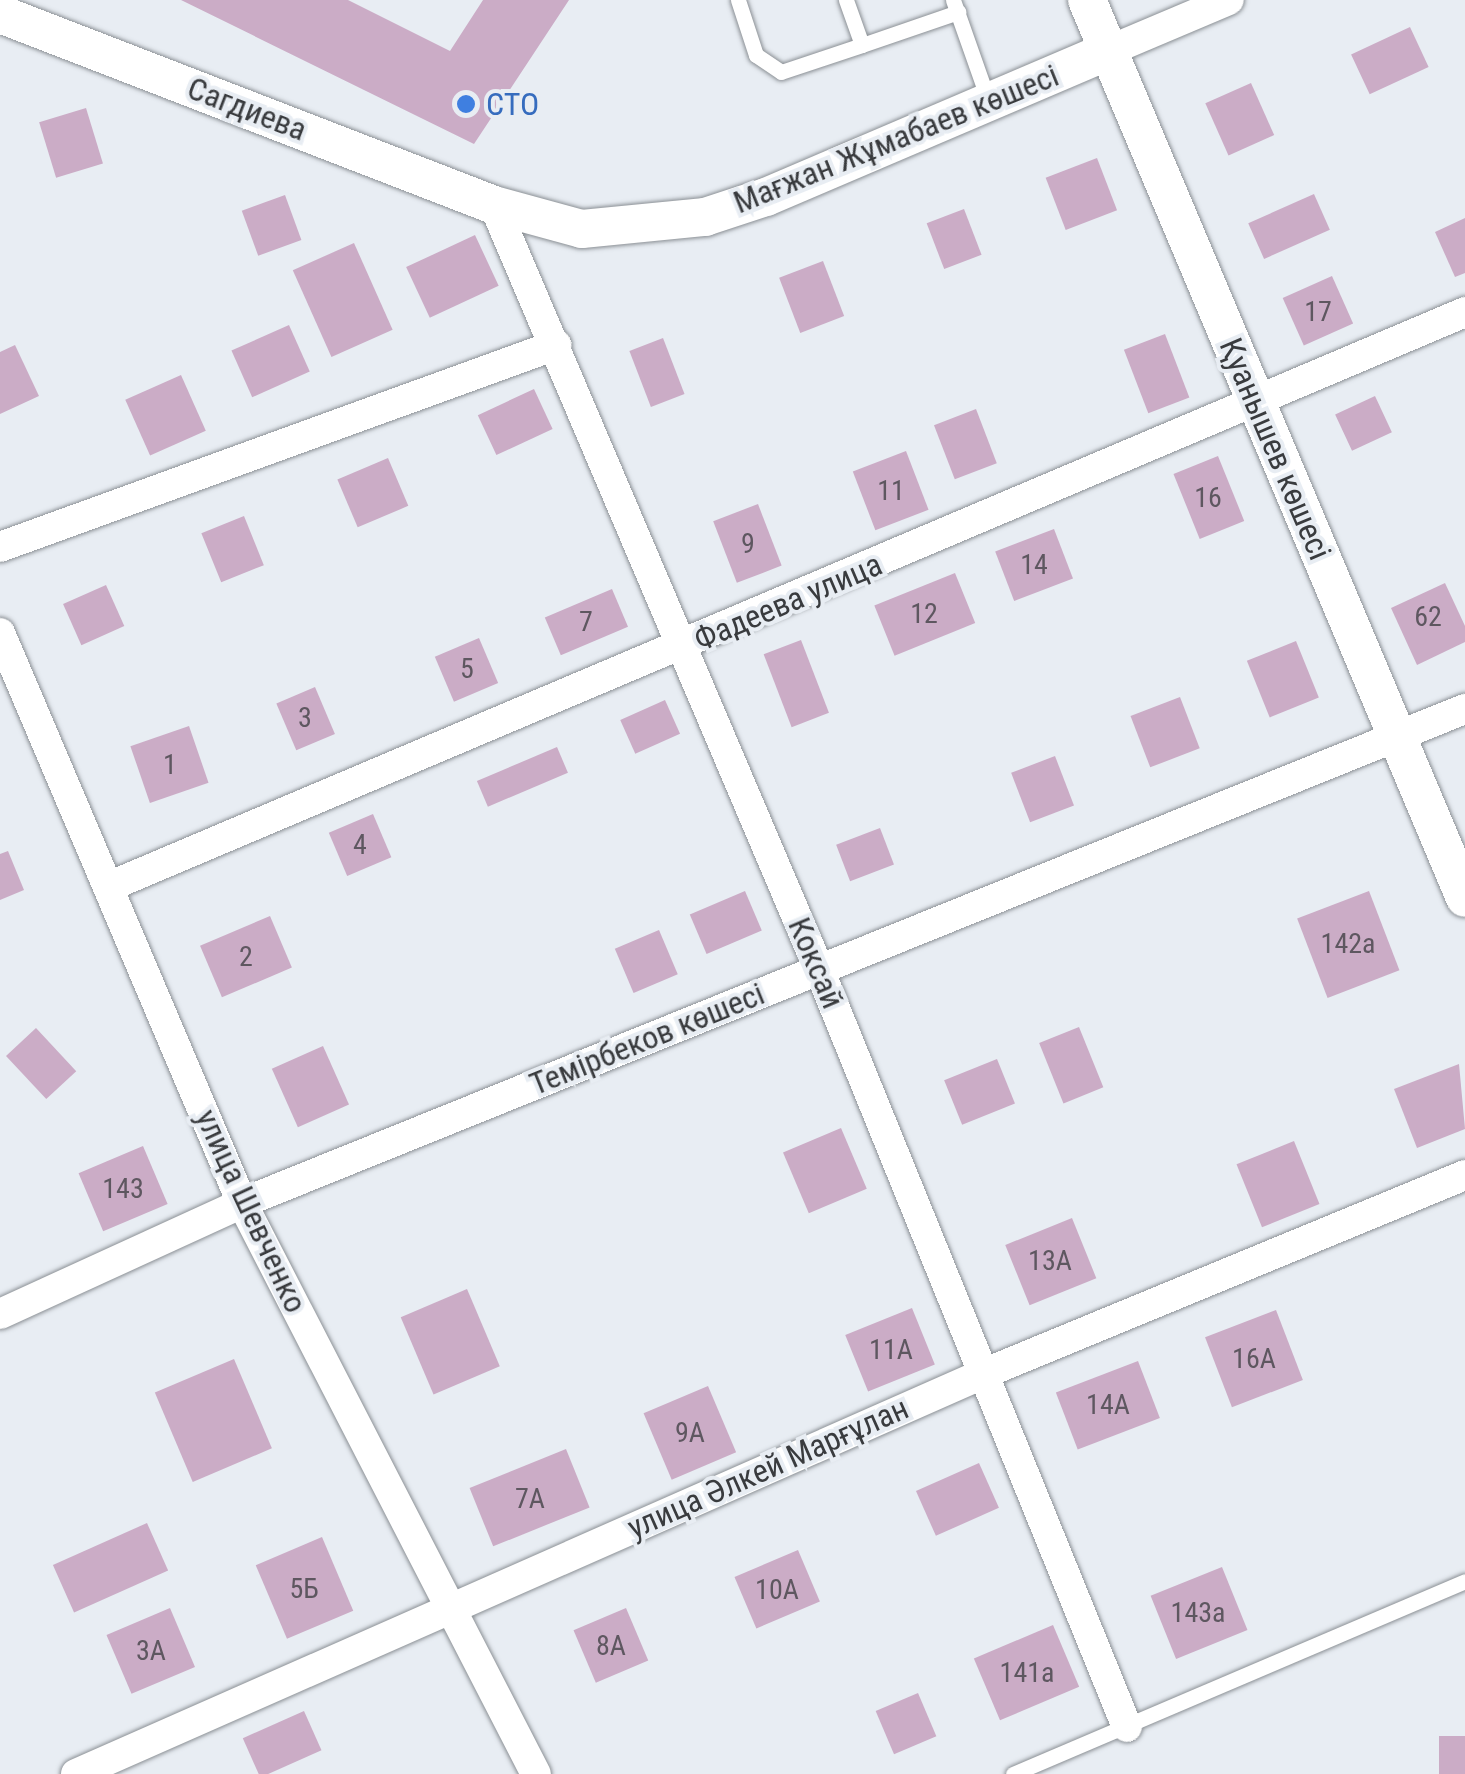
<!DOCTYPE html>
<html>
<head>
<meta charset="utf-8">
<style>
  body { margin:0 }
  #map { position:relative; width:1465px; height:1774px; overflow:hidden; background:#e8edf3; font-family:"Roboto Condensed",sans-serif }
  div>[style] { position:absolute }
  .building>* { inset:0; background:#cbacc6; transform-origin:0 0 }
  .roads { filter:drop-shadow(0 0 2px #8b9095) drop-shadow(0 0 2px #8b9095) }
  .service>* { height:15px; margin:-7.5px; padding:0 7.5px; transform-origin:7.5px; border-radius:7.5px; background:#fff }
  .minor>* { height:30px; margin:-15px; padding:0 15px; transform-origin:15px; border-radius:15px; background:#fff }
  .tertiary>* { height:38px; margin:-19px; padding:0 19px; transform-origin:19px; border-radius:19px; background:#fff }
  .dots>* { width:28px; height:28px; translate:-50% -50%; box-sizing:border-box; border:5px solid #e8edf3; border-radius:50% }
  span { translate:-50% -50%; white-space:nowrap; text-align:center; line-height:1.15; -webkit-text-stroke:8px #e8edf3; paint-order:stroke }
  .number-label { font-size:28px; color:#5e5760 }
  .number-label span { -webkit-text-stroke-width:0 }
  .shop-label { font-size:32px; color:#366cbe }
  .left { translate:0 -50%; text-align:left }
  .street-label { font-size:32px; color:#393b3e }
</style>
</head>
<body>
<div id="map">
  <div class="building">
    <i style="clip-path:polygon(181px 0,348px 0,450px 51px,483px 0,569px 0,474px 144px)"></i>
    <i style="left:1410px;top:27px;width:44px;height:65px;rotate:65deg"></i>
    <i style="left:1251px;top:83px;width:57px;height:50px;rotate:66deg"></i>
    <i style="left:86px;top:108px;width:58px;height:49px;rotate:73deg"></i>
    <i style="left:1097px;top:158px;width:56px;height:55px;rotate:69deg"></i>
    <i style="left:1314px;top:194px;width:39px;height:72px;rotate:66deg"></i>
    <i style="left:285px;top:195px;width:48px;height:46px;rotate:70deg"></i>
    <i style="left:964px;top:209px;width:49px;height:40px;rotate:69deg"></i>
    <i style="clip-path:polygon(1465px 218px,1465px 273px,1455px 277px,1435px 232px)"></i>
    <i style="left:475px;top:235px;width:56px;height:76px;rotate:65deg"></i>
    <i style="left:354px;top:243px;width:95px;height:67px;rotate:66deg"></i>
    <i style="left:823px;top:261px;width:59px;height:47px;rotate:69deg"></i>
    <i style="left:1332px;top:276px;width:52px;height:54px;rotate:66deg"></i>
    <i style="left:289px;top:325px;width:51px;height:63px;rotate:66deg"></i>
    <i style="left:1165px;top:334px;width:68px;height:44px;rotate:69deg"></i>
    <i style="left:663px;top:338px;width:60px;height:36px;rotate:69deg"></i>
    <i style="clip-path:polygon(15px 345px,39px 396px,0 414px,0 352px)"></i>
    <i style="left:181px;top:375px;width:61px;height:61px;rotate:66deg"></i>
    <i style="left:534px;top:389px;width:44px;height:62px;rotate:65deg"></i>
    <i style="left:1375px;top:396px;width:40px;height:44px;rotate:65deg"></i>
    <i style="left:976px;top:409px;width:58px;height:45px;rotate:69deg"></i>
    <i style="left:906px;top:451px;width:63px;height:57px;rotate:69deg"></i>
    <i style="left:1218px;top:456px;width:70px;height:48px;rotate:68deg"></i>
    <i style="left:388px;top:458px;width:52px;height:55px;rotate:67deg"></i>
    <i style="left:758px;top:504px;width:66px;height:48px;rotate:69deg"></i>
    <i style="left:244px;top:516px;width:53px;height:46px;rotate:68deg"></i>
    <i style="left:1054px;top:529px;width:53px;height:63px;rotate:69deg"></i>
    <i style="left:955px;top:573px;width:54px;height:87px;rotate:68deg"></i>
    <i style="clip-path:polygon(1445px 583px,1465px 626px,1465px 642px,1417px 665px,1391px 608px)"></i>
    <i style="left:106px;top:585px;width:45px;height:47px;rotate:66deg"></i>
    <i style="left:612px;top:589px;width:41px;height:73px;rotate:67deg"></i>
    <i style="left:479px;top:638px;width:49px;height:48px;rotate:67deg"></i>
    <i style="left:801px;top:640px;width:78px;height:40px;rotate:69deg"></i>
    <i style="left:1296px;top:641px;width:61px;height:53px;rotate:68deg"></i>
    <i style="left:315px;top:687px;width:51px;height:42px;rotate:67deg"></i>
    <i style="left:1180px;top:697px;width:55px;height:53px;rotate:69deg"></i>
    <i style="left:665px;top:700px;width:37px;height:49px;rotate:66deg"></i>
    <i style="left:189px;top:726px;width:60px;height:62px;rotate:71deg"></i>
    <i style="left:557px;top:747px;width:28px;height:87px;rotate:67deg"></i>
    <i style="left:1055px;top:756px;width:53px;height:47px;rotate:69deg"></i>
    <i style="left:373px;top:814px;width:47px;height:48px;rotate:67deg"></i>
    <i style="left:880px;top:828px;width:39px;height:47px;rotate:69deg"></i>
    <i style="clip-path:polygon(8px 851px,24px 890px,0 900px,0 854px)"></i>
    <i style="left:745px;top:891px;width:43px;height:60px;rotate:67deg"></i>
    <i style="left:1369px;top:891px;width:85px;height:77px;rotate:69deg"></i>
    <i style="left:270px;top:916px;width:56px;height:76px;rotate:67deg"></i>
    <i style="left:659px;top:930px;width:48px;height:48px;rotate:67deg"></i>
    <i style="left:1079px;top:1027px;width:65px;height:43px;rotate:68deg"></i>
    <i style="left:36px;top:1028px;width:59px;height:41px;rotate:47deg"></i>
    <i style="left:323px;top:1046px;width:64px;height:56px;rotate:66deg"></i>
    <i style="left:997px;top:1059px;width:48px;height:57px;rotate:68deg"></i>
    <i style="clip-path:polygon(1459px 1064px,1465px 1129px,1417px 1148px,1394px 1089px)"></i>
    <i style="left:841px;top:1128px;width:66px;height:63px;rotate:67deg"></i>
    <i style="left:1294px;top:1141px;width:68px;height:62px;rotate:68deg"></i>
    <i style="left:143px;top:1146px;width:63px;height:70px;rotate:67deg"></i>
    <i style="left:1072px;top:1218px;width:65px;height:72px;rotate:68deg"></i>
    <i style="left:467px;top:1289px;width:84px;height:72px;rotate:67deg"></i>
    <i style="left:912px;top:1308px;width:61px;height:72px;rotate:68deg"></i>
    <i style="left:1276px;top:1310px;width:75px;height:76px;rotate:69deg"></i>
    <i style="left:234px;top:1359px;width:97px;height:86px;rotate:67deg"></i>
    <i style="left:1138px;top:1361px;width:61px;height:88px;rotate:69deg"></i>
    <i style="left:708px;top:1386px;width:72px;height:70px;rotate:67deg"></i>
    <i style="left:566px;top:1449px;width:63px;height:104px;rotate:68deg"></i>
    <i style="left:979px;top:1463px;width:49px;height:69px;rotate:66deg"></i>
    <i style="left:147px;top:1523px;width:52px;height:103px;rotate:66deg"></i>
    <i style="left:322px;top:1537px;width:80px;height:72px;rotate:67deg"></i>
    <i style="left:798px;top:1550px;width:56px;height:69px;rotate:67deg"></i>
    <i style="left:1222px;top:1567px;width:68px;height:77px;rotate:68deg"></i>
    <i style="left:170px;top:1608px;width:64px;height:69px;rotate:67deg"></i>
    <i style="left:626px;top:1608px;width:57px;height:57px;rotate:67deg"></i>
    <i style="left:1053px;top:1625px;width:67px;height:86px;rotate:67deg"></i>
    <i style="left:918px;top:1693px;width:47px;height:46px;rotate:67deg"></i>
    <i style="left:304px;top:1711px;width:43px;height:67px;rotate:66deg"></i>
    <i style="left:1439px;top:1736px;width:26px;height:38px"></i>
  </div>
  <div class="roads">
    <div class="service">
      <i style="left:738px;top:0;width:58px;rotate:71.9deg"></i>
      <i style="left:756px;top:55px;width:30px;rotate:34deg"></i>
      <i style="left:781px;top:72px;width:85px;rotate:-18.4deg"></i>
      <i style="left:862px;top:45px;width:48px;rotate:-109.6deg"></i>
      <i style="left:953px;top:0;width:108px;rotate:70.6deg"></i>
      <i style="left:862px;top:45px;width:102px;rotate:-19deg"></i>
      <i style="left:1013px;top:1774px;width:491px;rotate:-23.1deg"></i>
    </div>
    <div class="minor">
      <i style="left:1108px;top:51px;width:131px;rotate:-22.9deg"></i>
      <i style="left:494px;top:205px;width:830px;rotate:66.96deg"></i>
      <i style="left:819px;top:969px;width:818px;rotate:67.89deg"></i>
      <i style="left:0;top:547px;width:592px;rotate:-19.97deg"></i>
      <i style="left:0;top:633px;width:619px;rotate:67deg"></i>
      <i style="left:242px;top:1203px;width:642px;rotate:62.76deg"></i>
      <i style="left:108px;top:887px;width:1474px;rotate:-22.96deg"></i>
      <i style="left:0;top:1314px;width:266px;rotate:-24.6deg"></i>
      <i style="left:242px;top:1203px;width:1319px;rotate:-22deg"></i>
      <i style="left:76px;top:1774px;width:991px;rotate:-23.8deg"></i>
      <i style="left:983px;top:1374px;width:521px;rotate:-22.43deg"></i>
    </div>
    <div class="tertiary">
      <i style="left:1087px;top:0;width:974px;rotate:67.17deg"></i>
      <i style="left:0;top:14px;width:530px;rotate:21.14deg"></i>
      <i style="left:494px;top:205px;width:91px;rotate:15.3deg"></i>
      <i style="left:582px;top:229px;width:124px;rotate:-5.6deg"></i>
      <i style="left:705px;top:217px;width:64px;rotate:-18.2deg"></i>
      <i style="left:766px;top:197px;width:372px;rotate:-23.1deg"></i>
    </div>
  </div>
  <div class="dots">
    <i style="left:466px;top:104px;background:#3f7fe0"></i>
  </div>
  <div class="number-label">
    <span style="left:1318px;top:312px">17</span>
    <span style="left:891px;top:491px">11</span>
    <span style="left:1208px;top:498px">16</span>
    <span style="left:748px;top:544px">9</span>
    <span style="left:1034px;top:565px">14</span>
    <span style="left:924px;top:614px">12</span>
    <span style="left:1428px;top:617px">62</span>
    <span style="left:586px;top:622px">7</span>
    <span style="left:467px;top:669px">5</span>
    <span style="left:305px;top:718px">3</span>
    <span style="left:170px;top:765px">1</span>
    <span style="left:360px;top:845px">4</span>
    <span style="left:1348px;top:944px">142а</span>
    <span style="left:246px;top:957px">2</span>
    <span style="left:123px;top:1189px">143</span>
    <span style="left:1050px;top:1261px">13А</span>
    <span style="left:891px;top:1350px">11А</span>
    <span style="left:1254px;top:1359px">16А</span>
    <span style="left:1108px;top:1405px">14А</span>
    <span style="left:690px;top:1433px">9А</span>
    <span style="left:530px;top:1499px">7А</span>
    <span style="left:304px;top:1589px">5Б</span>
    <span style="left:777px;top:1590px">10А</span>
    <span style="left:1198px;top:1613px">143а</span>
    <span style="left:611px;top:1646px">8А</span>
    <span style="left:151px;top:1651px">3А</span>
    <span style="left:1027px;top:1673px">141а</span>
  </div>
  <div class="shop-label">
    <span class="left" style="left:486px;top:104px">СТО</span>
  </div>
  <div class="street-label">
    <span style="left:247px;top:109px;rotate:21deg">Сагдиева</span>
    <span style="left:896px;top:139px;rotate:-22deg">Мағжан Жұмабаев көшесі</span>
    <span style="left:1275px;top:449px;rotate:67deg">Қуанышев көшесі</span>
    <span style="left:788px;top:602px;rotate:-23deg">Фадеева улица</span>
    <span style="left:816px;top:963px;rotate:67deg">Коксай</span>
    <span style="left:647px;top:1039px;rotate:-22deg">Темірбеков көшесі</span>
    <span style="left:251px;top:1211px;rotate:65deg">улица Шевченко</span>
    <span style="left:768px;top:1468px;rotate:-24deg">улица Әлкей Марғұлан</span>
  </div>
</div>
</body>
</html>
